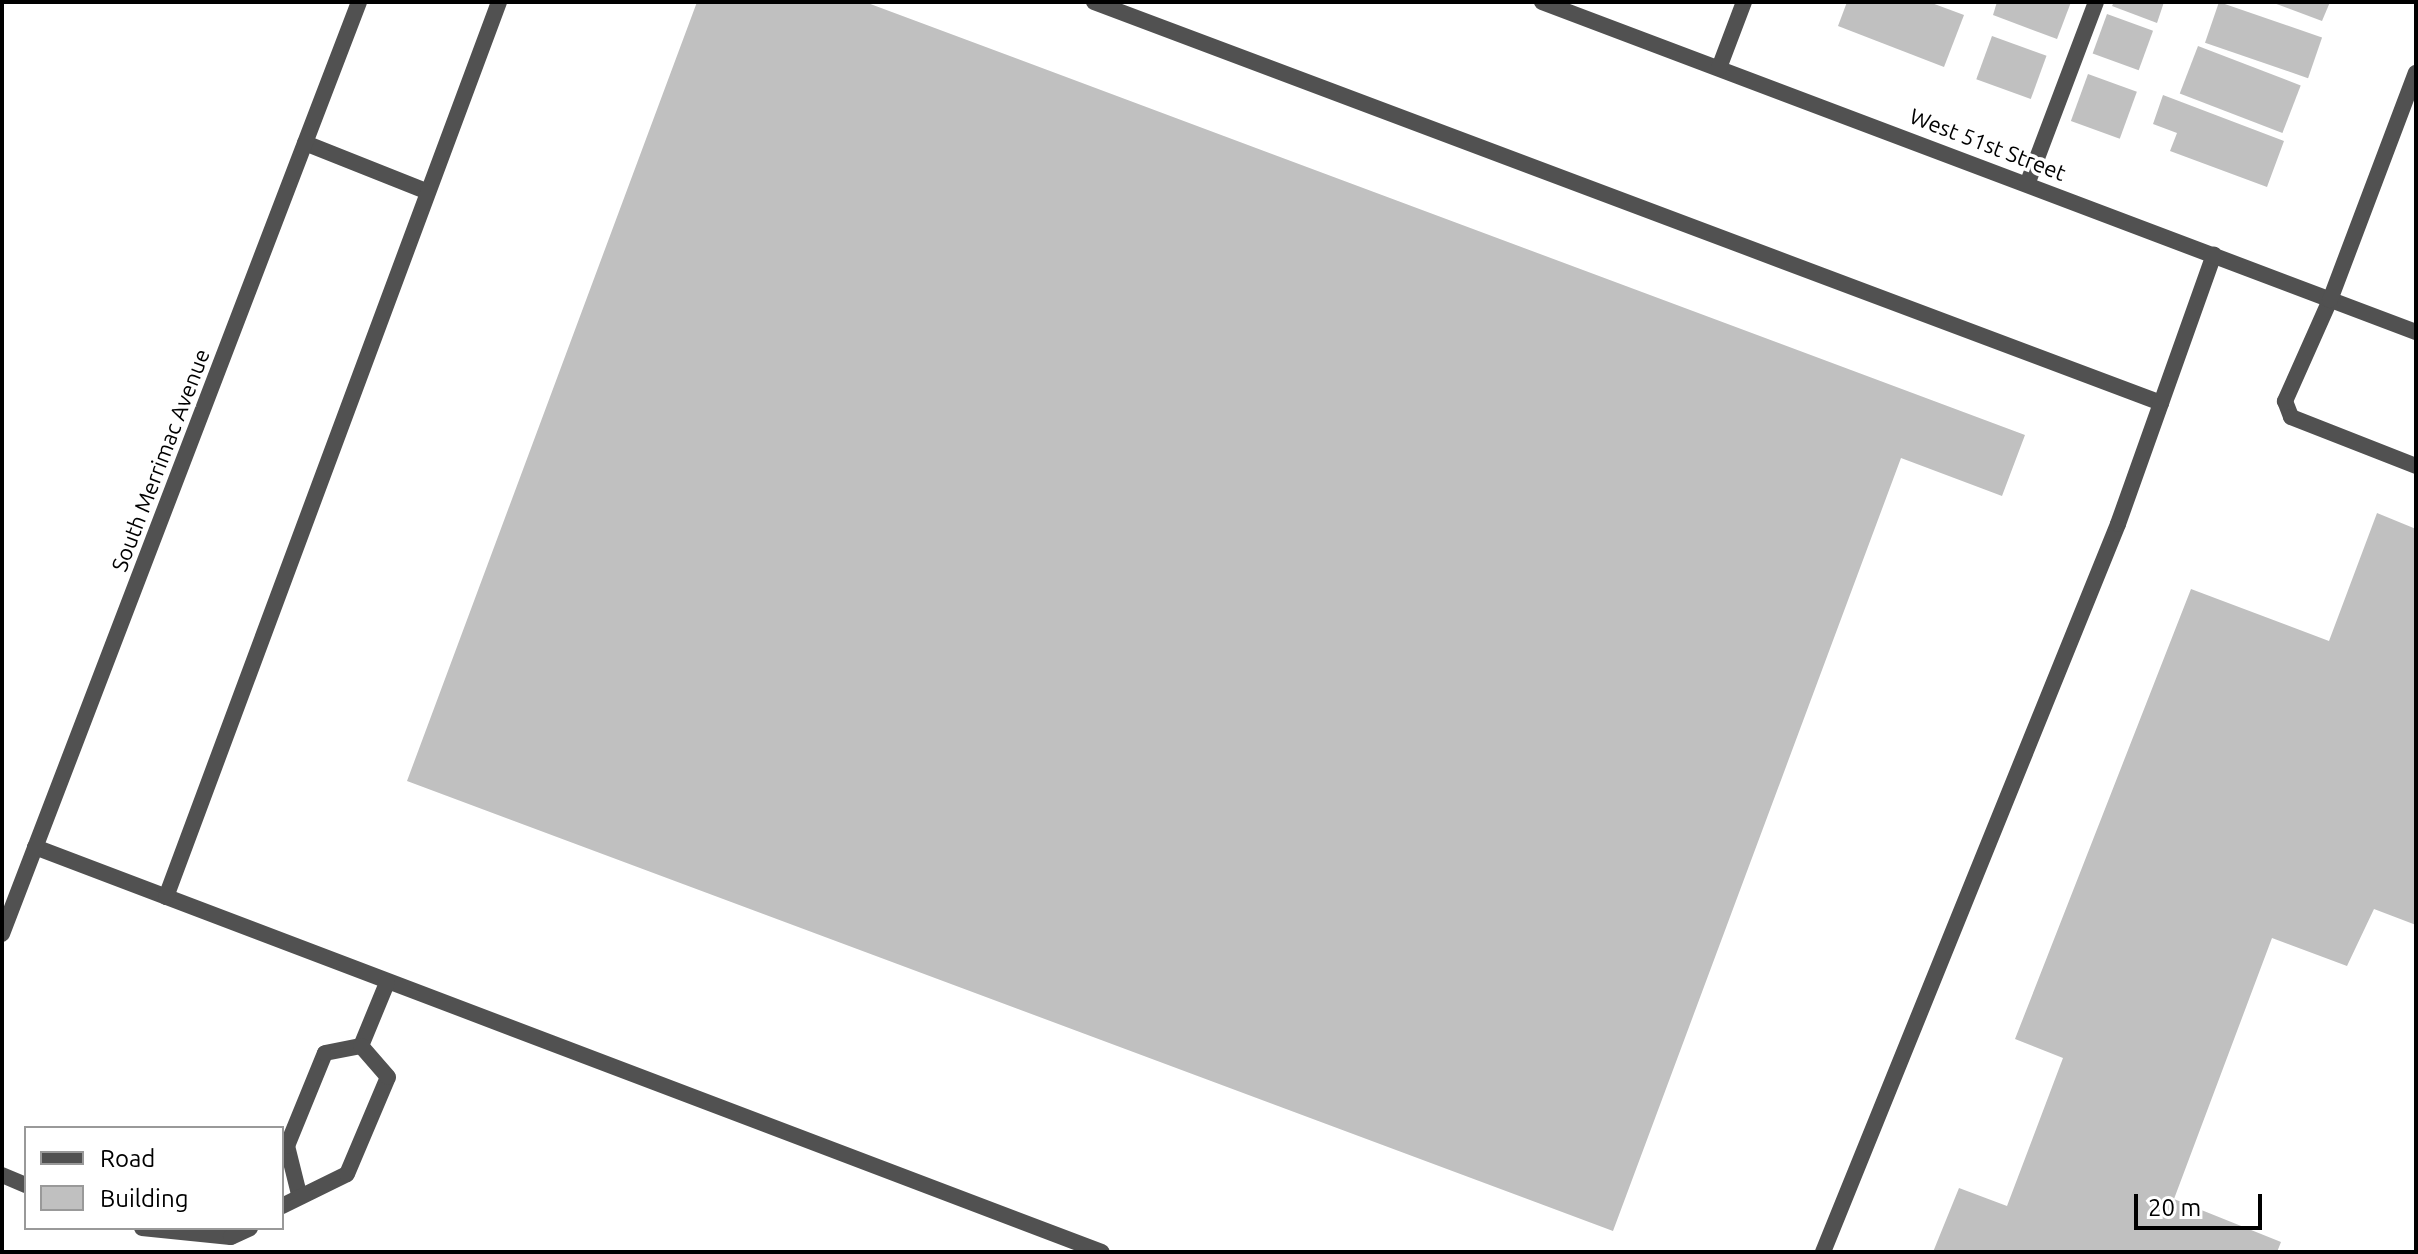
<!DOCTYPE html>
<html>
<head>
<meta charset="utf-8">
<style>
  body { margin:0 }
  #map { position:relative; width:2418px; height:1254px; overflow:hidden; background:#fff; font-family:Ubuntu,sans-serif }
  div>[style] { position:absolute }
  .building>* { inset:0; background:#c0c0c0; transform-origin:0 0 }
  .service>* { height:16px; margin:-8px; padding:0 8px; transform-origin:8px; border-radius:8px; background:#515151 }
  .minor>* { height:16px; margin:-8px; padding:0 8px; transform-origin:8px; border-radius:8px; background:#515151 }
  span { translate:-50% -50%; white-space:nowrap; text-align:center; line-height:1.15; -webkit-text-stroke:7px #fff; paint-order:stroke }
  .street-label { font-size:22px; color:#000 }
  .frame { position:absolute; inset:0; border:4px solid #000; pointer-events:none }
  .legend { position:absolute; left:24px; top:1126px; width:260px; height:104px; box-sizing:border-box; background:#fff; border:2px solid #999; margin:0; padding:10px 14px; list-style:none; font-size:24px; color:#000 }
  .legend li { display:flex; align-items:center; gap:16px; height:40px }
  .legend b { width:40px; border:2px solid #999 }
  .scale { position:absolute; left:2134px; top:1194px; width:128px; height:36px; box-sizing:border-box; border:4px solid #000; border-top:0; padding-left:10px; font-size:24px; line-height:28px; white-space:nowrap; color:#000; -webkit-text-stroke:6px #fff; paint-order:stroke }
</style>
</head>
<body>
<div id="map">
  <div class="building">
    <i style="clip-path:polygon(697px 2px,865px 2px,2025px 435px,2002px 496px,1901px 458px,1613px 1231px,407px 781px)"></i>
    <i style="clip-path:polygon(1847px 2px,1929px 2px,1964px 15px,1944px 67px,1838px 26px)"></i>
    <i style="clip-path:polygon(1997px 2px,2071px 2px,2057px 39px,1993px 15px)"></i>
    <i style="clip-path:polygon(2114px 2px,2164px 2px,2157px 23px,2112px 6px)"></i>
    <i style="left:2219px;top:2px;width:109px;height:43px;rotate:19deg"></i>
    <i style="clip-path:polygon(2271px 2px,2330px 2px,2322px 21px)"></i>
    <i style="left:2107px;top:14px;width:49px;height:42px;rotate:20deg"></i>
    <i style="left:1992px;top:36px;width:58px;height:46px;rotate:20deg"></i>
    <i style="left:2198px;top:46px;width:110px;height:51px;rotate:21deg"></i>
    <i style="left:2088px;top:74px;width:52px;height:50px;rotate:20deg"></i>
    <i style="clip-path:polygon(2163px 95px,2284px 141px,2267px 187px,2170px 151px,2177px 133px,2153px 124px)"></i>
    <i style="clip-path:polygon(2377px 513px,2416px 529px,2416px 925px,2374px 909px,2347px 966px,2272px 938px,2174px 1199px,2281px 1242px,2277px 1252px,1933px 1252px,1959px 1188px,2007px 1206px,2063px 1058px,2015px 1039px,2191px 589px,2329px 641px)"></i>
  </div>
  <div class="service">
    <i style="left:1094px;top:2px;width:1140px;rotate:20.6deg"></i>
    <i style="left:305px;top:143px;width:132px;rotate:21.7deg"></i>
    <i style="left:2028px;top:182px;width:192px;rotate:-69.3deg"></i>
    <i style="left:2330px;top:300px;width:111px;rotate:114deg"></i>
    <i style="left:2285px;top:401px;width:17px;rotate:69deg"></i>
    <i style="left:2291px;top:417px;width:134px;rotate:21.4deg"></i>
    <i style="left:35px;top:847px;width:1141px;rotate:20.79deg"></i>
    <i style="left:166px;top:897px;width:955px;rotate:-69.59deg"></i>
    <i style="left:361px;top:1046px;width:68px;rotate:-67.6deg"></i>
    <i style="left:2px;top:1175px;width:26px;rotate:23deg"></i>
    <i style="left:299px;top:1194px;width:49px;rotate:-104deg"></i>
    <i style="left:287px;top:1146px;width:100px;rotate:-67.8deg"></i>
    <i style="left:325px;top:1053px;width:37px;rotate:-11deg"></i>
    <i style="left:282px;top:1206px;width:72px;rotate:-26.2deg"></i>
    <i style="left:347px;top:1174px;width:105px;rotate:-67.1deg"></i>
    <i style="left:388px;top:1077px;width:41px;rotate:-131.1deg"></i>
    <i style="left:142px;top:1228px;width:89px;rotate:5.8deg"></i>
    <i style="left:231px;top:1237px;width:21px;rotate:-25deg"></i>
    <i style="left:1823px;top:1252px;width:785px;rotate:-67.94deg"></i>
    <i style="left:2118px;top:524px;width:286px;rotate:-70.4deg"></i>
  </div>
  <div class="minor">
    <i style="left:1542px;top:2px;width:934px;rotate:20.69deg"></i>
    <i style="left:1719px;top:68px;width:71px;rotate:-69.3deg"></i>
    <i style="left:2330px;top:300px;width:243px;rotate:-69.3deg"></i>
    <i style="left:2px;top:934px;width:998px;rotate:-69.04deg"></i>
  </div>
  <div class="street-label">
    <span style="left:1988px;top:144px;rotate:21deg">West 51st Street</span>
    <span style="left:160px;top:460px;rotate:-69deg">South Merrimac Avenue</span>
  </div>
  <div class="frame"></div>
  <ul class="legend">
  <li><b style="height:10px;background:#515151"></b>Road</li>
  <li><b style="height:22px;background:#c0c0c0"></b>Building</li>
  </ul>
  <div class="scale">20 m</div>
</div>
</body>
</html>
